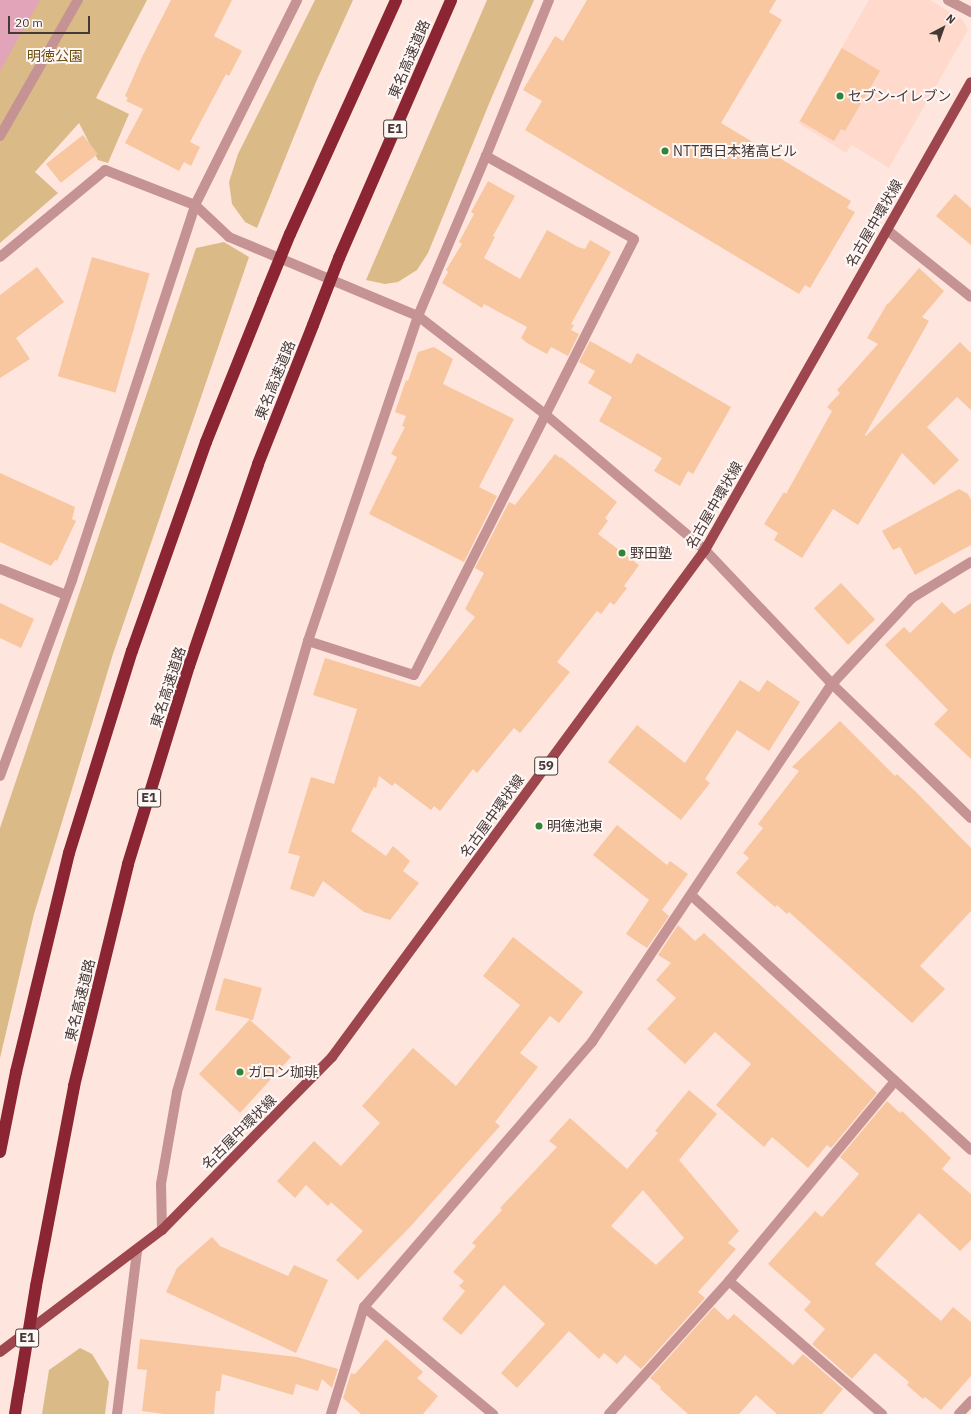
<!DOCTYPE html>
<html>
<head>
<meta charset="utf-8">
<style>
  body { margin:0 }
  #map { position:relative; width:971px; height:1414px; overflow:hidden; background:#fee6de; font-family:"IBM Plex Sans","Noto Sans JP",sans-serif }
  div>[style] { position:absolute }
  .built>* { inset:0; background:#ffd9cc }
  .green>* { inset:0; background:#dabb87 }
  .water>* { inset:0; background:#e1a4b9 }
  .building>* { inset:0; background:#f8c69f; transform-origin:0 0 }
  .lane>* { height:10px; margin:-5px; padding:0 5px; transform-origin:5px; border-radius:5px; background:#c69394 }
  .street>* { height:10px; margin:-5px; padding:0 5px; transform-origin:5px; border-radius:5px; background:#c69394 }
  .primary>* { height:10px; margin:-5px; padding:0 5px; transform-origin:5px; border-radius:5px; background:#9d464d }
  .highway>* { height:12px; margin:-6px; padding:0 6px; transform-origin:6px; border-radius:6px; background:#8c2533 }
  .highway-bridge>* { height:12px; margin:-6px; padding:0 6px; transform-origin:6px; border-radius:6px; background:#8c2533 }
  .dots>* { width:11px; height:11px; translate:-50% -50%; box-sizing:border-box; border:2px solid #fef7f5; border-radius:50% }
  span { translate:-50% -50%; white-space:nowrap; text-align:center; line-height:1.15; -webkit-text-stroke:4px #fef7f5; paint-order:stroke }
  .shield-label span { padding:1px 3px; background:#fef7f5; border:1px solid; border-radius:3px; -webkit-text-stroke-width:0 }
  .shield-label { font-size:13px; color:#453936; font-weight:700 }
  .park-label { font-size:14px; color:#6d4f0f }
  .street-label { font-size:14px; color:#453936 }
  .poi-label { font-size:14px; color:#453936 }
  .left { translate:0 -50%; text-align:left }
  .north { position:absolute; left:923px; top:8px; width:40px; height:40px; -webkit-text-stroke:3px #fef7f5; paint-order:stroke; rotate:41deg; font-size:11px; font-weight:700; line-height:16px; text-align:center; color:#453936 }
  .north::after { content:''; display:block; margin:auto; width:14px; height:18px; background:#453936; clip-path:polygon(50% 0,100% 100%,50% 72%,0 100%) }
  .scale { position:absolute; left:8px; top:16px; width:82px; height:18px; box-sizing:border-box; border:2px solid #453936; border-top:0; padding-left:5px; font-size:12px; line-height:14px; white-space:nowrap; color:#453936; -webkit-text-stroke:3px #fef7f5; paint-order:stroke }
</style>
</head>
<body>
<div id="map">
  <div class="built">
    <i style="clip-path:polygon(869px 0,930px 0,963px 20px,968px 30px,889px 168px,852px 145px,846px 153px,798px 123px)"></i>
  </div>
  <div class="green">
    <i style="clip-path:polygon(0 0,147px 0,96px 98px,129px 114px,108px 163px,98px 160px,79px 123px,35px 172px,58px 193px,0 243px)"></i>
    <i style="clip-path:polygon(315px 0,353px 0,316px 82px,257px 228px,245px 222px,232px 204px,229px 182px,238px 154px)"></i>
    <i style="clip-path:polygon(487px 0,534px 0,491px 99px,428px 253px,417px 270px,398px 282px,385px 284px,366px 280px)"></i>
    <i style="clip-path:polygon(224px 242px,249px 257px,113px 654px,34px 914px,0 1058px,0 828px,196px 248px)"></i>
    <i style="clip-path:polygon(80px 1348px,92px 1354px,109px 1382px,105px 1414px,42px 1414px,49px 1370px)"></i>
  </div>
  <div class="water">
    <i style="clip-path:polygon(0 0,40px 0,0 71px)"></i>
  </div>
  <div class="building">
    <i style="clip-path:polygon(171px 0,232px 0,214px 36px,242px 51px,229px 76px,226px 74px,190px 142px,200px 147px,191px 166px,184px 162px,179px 171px,125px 143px,143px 109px,126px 101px,128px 98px,125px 96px,142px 57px)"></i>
    <i style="clip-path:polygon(587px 0,776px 0,769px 12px,782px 20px,721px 123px,851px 201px,847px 208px,855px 212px,810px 288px,805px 285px,799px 294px,525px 130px,542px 101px,523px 90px,555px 36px,563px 41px)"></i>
    <i style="clip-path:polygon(842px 48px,880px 71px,845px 131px,841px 129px,834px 141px,800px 121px)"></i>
    <i style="left:83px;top:135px;width:24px;height:47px;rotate:52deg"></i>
    <i style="clip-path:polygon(488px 181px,515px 196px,493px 236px,495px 237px,484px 258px,520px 279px,547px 230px,578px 247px,585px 249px,590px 240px,611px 252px,571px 324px,574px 325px,571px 330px,579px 334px,568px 356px,551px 347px,547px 354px,527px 343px,521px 338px,527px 327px,484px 304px,482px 308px,442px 283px,448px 272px,446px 270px,462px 244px,459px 242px,474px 214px,471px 212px)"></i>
    <i style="clip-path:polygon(955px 194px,971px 208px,971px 245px,936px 216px)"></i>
    <i style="left:92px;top:257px;width:60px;height:124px;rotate:16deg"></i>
    <i style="clip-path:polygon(37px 267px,64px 302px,16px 338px,30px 359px,0 378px,0 295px)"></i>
    <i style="clip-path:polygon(919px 268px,944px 291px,922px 317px,929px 321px,865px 435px,866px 436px,960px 342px,971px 353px,971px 410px,957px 397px,927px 427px,959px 460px,934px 485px,902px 453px,858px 525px,833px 509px,802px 558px,774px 540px,778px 533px,764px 524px,784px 492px,786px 494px,832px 411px,827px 407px,840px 393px,837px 390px,878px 344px,867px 338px,887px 304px,889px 303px)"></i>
    <i style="clip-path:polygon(590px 341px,631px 364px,637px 353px,731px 407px,693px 474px,688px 471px,680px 486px,654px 471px,662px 458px,599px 421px,612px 397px,588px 383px,595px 371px,579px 362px)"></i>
    <i style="clip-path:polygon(434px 347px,453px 359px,443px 384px,514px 419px,479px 487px,497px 496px,464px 562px,369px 514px,397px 457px,391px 454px,405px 427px,402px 426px,406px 416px,395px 412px,406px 380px,408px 381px,418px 352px)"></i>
    <i style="clip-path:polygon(555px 454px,560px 458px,561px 457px,617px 502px,605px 518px,608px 521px,598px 534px,639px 565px,624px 586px,627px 588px,614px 605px,610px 602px,601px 614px,597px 611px,557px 662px,570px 672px,520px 733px,514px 728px,477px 773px,473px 769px,440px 811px,434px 806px,431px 810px,395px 783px,392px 786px,379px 776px,376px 788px,374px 787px,351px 831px,386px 856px,393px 846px,410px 861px,403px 871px,419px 883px,390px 920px,364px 912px,323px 881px,314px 897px,290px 889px,300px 856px,288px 853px,311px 777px,334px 784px,357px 709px,313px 695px,325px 658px,420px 687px,475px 617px,465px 609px,484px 573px,475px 568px,509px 502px,515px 505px)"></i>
    <i style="clip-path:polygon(0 473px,75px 507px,72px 519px,76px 521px,57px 561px,55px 560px,51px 566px,0 542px)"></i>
    <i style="clip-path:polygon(959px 489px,968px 494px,971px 500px,971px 545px,915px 575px,900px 547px,893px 550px,882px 531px)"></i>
    <i style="left:841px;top:583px;width:50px;height:37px;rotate:47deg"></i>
    <i style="clip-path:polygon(942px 602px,954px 614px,971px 603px,971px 759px,934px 724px,948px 710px,885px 645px,904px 627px,910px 633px)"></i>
    <i style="clip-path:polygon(0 603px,34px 619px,21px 648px,0 638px)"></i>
    <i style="clip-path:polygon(740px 680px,759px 692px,767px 680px,800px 702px,769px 751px,737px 730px,705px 779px,710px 783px,681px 820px,608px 762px,637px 725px,685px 763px)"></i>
    <i style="clip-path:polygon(840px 721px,895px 776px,897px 774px,916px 792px,971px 848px,971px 911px,920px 966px,945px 989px,912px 1023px,789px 912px,787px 914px,777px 905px,775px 907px,736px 873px,749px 858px,743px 853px,763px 828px,758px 824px,799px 771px,792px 767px)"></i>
    <i style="clip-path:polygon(617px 825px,667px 865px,670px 861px,688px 874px,662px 910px,669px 916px,647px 948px,626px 934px,649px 900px,593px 855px)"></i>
    <i style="clip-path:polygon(678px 925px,695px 941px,704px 933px,877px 1093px,831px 1148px,827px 1145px,808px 1168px,772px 1137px,764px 1147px,716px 1105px,751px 1064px,715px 1032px,685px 1064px,647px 1029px,676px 998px,656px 980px,671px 963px,658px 955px)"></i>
    <i style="clip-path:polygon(513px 937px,583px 992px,559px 1023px,550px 1016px,520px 1053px,538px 1067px,495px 1122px,500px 1126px,410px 1227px,358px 1280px,336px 1260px,363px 1231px,331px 1202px,328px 1206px,306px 1185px,295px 1198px,277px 1181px,314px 1141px,341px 1166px,380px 1123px,362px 1106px,413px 1048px,456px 1086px,520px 1005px,483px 976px)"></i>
    <i style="clip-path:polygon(224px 978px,262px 988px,253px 1020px,250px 1020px,291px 1057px,240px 1113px,199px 1074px,250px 1019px,215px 1010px)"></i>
    <i style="clip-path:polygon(evenodd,689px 1090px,717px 1114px,679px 1160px,739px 1231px,728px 1243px,736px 1249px,698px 1292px,705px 1298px,641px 1369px,625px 1355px,617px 1364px,604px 1353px,599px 1359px,569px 1331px,517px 1388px,501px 1373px,545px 1324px,504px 1285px,461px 1335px,442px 1319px,465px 1291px,459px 1286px,464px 1281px,453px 1272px,476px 1246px,472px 1243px,502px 1210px,500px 1208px,557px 1147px,549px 1141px,570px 1118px,627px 1169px,658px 1133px,655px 1131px,689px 1090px,643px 1190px,684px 1238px,656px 1265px,611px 1226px,643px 1190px)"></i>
    <i style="clip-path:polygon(887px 1101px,900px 1113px,902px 1111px,951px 1158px,942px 1169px,971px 1194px,971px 1240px,960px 1251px,919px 1213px,875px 1264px,941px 1321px,953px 1307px,971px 1322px,971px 1376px,941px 1410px,925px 1397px,923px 1399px,907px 1385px,909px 1382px,875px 1353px,852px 1379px,812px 1344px,825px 1329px,804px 1310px,811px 1302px,768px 1264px,815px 1211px,822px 1217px,859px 1174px,840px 1157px)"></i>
    <i style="clip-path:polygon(212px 1237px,220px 1246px,288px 1276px,294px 1265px,328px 1280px,296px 1353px,166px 1292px,177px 1268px)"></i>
    <i style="clip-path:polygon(714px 1307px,728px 1320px,734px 1314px,793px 1365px,803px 1354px,843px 1389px,822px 1414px,777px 1414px,756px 1395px,739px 1414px,688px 1414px,660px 1389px,661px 1387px,650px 1378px)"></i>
    <i style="clip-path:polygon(140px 1339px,297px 1357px,338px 1369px,332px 1388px,322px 1379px,318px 1391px,296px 1384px,293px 1395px,222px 1374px,220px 1391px,216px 1391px,214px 1414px,164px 1414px,142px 1411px,147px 1370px,137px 1369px)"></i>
    <i style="clip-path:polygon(386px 1339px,423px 1372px,417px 1378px,438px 1396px,423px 1414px,361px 1414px,343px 1398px,351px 1373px,355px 1374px)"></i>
  </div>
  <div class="lane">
    <i style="left:0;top:136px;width:157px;rotate:-60.2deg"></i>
  </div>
  <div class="street">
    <i style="left:948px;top:0;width:26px;rotate:28deg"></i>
    <i style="left:887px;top:230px;width:107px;rotate:38.6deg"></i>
    <i style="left:0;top:257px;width:136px;rotate:-39.6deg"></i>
    <i style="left:105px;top:170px;width:97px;rotate:21.3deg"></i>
    <i style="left:195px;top:205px;width:47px;rotate:43.3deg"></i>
    <i style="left:229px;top:237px;width:205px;rotate:22.7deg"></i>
    <i style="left:418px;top:316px;width:162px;rotate:37.7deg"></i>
    <i style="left:546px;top:415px;width:209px;rotate:40.3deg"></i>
    <i style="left:705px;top:550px;width:185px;rotate:46.5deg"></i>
    <i style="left:832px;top:684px;width:193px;rotate:44deg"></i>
    <i style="left:0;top:569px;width:71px;rotate:21.5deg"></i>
    <i style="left:308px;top:641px;width:111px;rotate:17.8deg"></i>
    <i style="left:414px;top:675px;width:488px;rotate:-63.2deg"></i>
    <i style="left:634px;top:239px;width:170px;rotate:-150.7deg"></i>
    <i style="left:0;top:776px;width:209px;rotate:-69.8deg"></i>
    <i style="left:72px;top:580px;width:395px;rotate:-71.8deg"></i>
    <i style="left:195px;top:205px;width:229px;rotate:-63.5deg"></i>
    <i style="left:692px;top:896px;width:377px;rotate:42.3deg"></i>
    <i style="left:162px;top:1230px;width:46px;rotate:-91.2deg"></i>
    <i style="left:161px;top:1184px;width:93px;rotate:-80.1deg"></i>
    <i style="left:177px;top:1092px;width:470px;rotate:-73.8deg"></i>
    <i style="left:308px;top:641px;width:343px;rotate:-71.3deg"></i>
    <i style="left:418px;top:316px;width:174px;rotate:-67deg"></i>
    <i style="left:486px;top:156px;width:168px;rotate:-68deg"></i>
    <i style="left:729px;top:1281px;width:203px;rotate:41deg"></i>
    <i style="left:364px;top:1307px;width:168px;rotate:39.7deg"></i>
    <i style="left:117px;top:1414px;width:165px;rotate:-83deg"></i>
    <i style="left:331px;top:1414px;width:112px;rotate:-72.9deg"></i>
    <i style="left:364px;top:1307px;width:350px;rotate:-49.3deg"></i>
    <i style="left:592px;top:1042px;width:431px;rotate:-56.2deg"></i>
    <i style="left:832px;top:684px;width:117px;rotate:-47.1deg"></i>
    <i style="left:912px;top:598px;width:69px;rotate:-31.4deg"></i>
    <i style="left:609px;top:1414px;width:179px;rotate:-47.9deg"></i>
    <i style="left:729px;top:1281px;width:260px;rotate:-50.3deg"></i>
    <i style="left:959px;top:1414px;width:18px;rotate:-47deg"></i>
  </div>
  <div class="primary">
    <i style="left:0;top:1352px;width:203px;rotate:-37deg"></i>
    <i style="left:162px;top:1230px;width:243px;rotate:-45.5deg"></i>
    <i style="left:332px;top:1057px;width:629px;rotate:-53.66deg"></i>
    <i style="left:705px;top:550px;width:538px;rotate:-60.39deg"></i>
  </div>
  <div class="highway">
    <i style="left:290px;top:234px;width:257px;rotate:-65.6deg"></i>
    <i style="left:339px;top:258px;width:281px;rotate:-66.5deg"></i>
    <i style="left:0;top:1152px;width:82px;rotate:-78.7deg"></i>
    <i style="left:16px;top:1072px;width:225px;rotate:-76.4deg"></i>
    <i style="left:69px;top:853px;width:212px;rotate:-72.7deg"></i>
    <i style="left:132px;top:651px;width:222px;rotate:-70.5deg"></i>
    <i style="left:206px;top:442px;width:153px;rotate:-68.1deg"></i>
    <i style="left:36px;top:1286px;width:204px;rotate:-79.2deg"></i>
    <i style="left:74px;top:1086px;width:228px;rotate:-76.3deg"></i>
    <i style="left:128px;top:864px;width:207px;rotate:-72.9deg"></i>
    <i style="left:189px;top:666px;width:213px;rotate:-71.1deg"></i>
    <i style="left:258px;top:464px;width:149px;rotate:-68.4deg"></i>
    <i style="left:15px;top:1414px;width:24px;rotate:-81deg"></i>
  </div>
  <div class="highway-bridge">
    <i style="left:263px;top:300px;width:71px;rotate:-67.8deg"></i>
    <i style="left:313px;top:325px;width:72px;rotate:-68.8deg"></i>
    <i style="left:19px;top:1390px;width:105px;rotate:-80.7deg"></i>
  </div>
  <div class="dots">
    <i style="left:840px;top:96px;background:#308634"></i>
    <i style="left:665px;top:151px;background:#308634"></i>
    <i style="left:622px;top:553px;background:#308634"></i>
    <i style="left:539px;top:826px;background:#308634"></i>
    <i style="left:240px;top:1072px;background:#308634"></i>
  </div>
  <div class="shield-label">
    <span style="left:395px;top:129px">E1</span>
    <span style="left:546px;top:766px">59</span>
    <span style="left:149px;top:798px">E1</span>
    <span style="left:27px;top:1338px">E1</span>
  </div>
  <div class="park-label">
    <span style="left:55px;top:56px">明徳公園</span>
  </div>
  <div class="street-label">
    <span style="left:409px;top:59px;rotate:-67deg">東名高速道路</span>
    <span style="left:874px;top:223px;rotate:-60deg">名古屋中環状線</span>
    <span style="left:275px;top:380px;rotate:-68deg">東名高速道路</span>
    <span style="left:714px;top:505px;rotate:-60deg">名古屋中環状線</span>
    <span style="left:168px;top:687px;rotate:-72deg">東名高速道路</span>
    <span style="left:492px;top:816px;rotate:-54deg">名古屋中環状線</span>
    <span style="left:80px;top:1000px;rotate:-76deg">東名高速道路</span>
    <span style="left:239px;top:1132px;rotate:-45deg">名古屋中環状線</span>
  </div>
  <div class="poi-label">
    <span class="left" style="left:848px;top:96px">セブン-イレブン</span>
    <span class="left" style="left:673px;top:151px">NTT西日本猪高ビル</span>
    <span class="left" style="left:630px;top:553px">野田塾</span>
    <span class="left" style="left:547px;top:826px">明徳池東</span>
    <span class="left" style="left:248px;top:1072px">ガロン珈琲</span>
  </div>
  <div class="north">N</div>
  <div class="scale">20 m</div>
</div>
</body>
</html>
